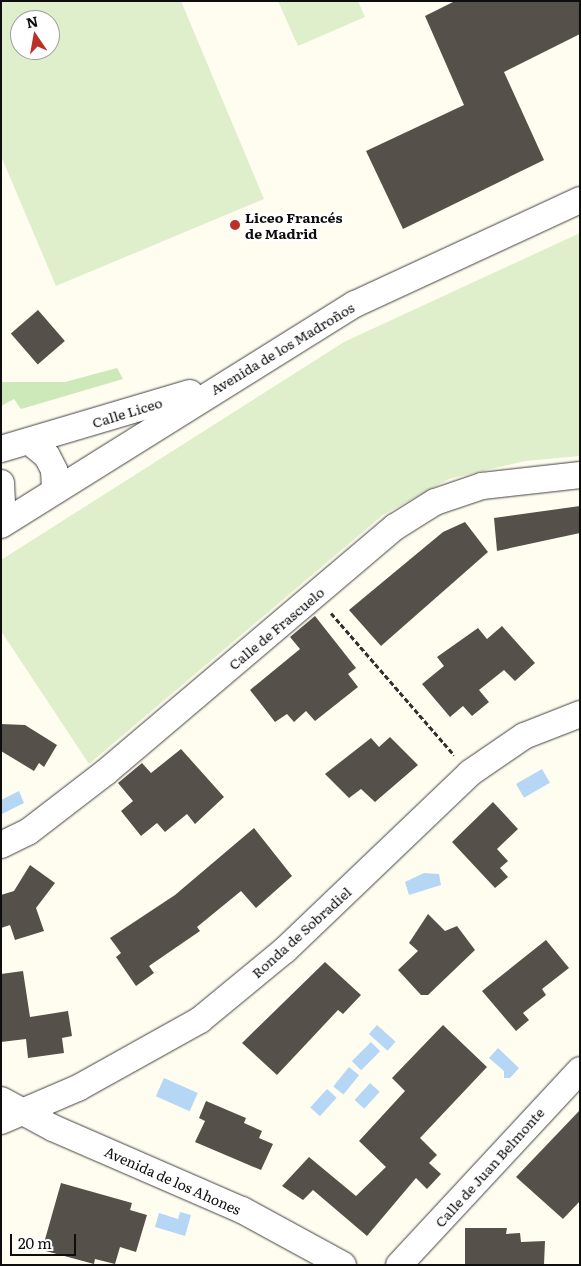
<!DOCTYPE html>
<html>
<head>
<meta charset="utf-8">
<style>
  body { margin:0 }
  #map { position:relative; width:581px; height:1266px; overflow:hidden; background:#fffdef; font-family:Literata,serif }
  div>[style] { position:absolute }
  .green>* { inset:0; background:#cde8b9 }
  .pitch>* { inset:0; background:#dfefcb }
  .water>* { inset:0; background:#b5d6f4; transform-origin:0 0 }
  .building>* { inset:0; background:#56504a; transform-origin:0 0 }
  .path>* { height:3px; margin-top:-1.5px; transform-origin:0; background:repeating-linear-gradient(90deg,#303030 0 5px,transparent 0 7.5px) }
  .roads { filter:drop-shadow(0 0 1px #414141) drop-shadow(0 0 1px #414141) }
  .minor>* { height:26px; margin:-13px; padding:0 13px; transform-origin:13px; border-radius:13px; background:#fff }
  .dots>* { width:14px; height:14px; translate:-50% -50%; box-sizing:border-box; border:2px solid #fff; border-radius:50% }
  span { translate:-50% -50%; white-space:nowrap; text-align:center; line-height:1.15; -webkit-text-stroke:5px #fff; paint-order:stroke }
  .poi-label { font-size:14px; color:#0e0e0e; font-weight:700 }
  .left { translate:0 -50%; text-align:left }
  .street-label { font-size:14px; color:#0e0e0e }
  .frame { position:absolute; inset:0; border:2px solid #0e0e0e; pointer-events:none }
  .north { position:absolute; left:10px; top:10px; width:50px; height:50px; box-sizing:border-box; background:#fff; border:1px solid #9f9f9f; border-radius:50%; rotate:348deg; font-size:14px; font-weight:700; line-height:20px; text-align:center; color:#0e0e0e }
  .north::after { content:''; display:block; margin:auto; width:18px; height:22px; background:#ba3129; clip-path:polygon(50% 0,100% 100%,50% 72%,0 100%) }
  .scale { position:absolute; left:10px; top:1234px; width:66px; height:22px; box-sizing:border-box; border:2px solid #0e0e0e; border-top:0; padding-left:6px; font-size:15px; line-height:18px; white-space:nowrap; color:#0e0e0e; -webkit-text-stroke:4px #fff; paint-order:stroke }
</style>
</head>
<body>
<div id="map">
  <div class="green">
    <i style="clip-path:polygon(117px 368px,123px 379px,21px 409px,14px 399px,1px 406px,1px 382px,65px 382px)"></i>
  </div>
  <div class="pitch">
    <i style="clip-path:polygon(evenodd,1px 1px,181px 1px,264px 199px,56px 286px,1px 156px,1px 1px,20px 20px,50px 20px,50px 50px,20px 50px,20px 20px)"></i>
    <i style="clip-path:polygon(278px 1px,358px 1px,365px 17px,298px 46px)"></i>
    <i style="clip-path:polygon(580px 233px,580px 456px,525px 461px,449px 479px,383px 515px,89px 764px,1px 631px,1px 560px,344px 342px)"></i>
  </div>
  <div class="water">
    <i style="left:542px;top:769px;width:16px;height:30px;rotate:60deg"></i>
    <i style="clip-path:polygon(19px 791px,24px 803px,2px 814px,1px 800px)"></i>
    <i style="clip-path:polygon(424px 873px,439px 874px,441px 885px,409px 895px,405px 882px)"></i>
    <i style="left:377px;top:1025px;width:25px;height:12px;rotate:42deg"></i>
    <i style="left:371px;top:1042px;width:13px;height:27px;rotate:45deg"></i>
    <i style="clip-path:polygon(498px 1048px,519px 1068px,510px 1078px,504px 1078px,504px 1071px,489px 1058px)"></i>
    <i style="left:349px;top:1067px;width:13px;height:25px;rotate:39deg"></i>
    <i style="left:164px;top:1078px;width:37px;height:20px;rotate:24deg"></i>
    <i style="left:370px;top:1083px;width:13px;height:23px;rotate:42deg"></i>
    <i style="left:327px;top:1089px;width:13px;height:25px;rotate:42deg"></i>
    <i style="clip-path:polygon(180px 1212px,191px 1215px,185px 1236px,155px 1227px,159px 1213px,178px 1219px)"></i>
  </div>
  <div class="building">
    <i style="clip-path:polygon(455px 1px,580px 1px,580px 34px,504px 72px,544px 160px,403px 229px,366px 151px,464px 105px,425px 16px)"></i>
    <i style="left:38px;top:310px;width:41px;height:36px;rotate:49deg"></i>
    <i style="clip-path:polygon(580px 506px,580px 533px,497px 551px,494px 518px)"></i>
    <i style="clip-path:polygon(465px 522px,488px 552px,381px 646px,349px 610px,443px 532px)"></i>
    <i style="clip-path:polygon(315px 616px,356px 668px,348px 674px,358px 687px,315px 721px,306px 711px,294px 722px,287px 714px,275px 722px,250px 690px,300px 649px,290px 637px)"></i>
    <i style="clip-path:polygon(502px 626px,535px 663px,515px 681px,504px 670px,479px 690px,489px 702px,472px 716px,463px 706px,450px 717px,422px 684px,444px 666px,437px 657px,478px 628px,487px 639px)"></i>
    <i style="clip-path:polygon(1px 724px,25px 725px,57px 745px,44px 767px,39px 763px,34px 771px,1px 751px)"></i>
    <i style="clip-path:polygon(390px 737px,418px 765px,375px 802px,361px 789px,349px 798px,325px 774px,371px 738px,379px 747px)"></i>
    <i style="clip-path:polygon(181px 749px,224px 797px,195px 824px,187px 814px,165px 832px,157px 823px,141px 836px,121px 811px,133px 801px,118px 783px,142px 763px,151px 773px)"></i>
    <i style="clip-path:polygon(493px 802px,518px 829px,497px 849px,508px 861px,500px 868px,508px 877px,495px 888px,452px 842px)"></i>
    <i style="clip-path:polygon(254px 828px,292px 876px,256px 908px,241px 891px,197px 927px,200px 931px,149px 966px,154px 973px,136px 986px,116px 957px,121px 953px,110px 938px,175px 895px)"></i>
    <i style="clip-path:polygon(30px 865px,55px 883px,36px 908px,44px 931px,15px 940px,10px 925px,1px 928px,1px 895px,14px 891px)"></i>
    <i style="clip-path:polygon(428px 914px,445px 931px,457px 926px,475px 950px,428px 995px,421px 995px,398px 970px,418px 951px,409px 943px)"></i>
    <i style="clip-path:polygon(546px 940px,569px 968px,542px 989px,546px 995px,523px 1013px,529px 1020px,516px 1031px,482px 991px)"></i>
    <i style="clip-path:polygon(325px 962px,361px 995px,343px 1014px,338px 1010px,277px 1075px,242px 1043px)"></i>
    <i style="clip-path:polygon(23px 971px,30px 1017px,68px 1011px,72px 1036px,62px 1038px,64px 1053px,28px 1058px,26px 1039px,1px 1042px,1px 974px)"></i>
    <i style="clip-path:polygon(443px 1025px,487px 1067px,420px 1138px,437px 1155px,429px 1163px,441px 1174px,427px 1189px,416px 1178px,367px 1236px,313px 1190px,303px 1200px,282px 1186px,309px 1157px,356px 1196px,386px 1167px,359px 1141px,405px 1091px,392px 1078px)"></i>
    <i style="clip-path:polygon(206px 1101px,246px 1118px,244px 1123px,262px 1131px,259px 1138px,273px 1144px,261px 1170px,195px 1142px,205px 1121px,199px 1118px)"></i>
    <i style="clip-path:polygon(580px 1110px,580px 1201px,563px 1219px,516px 1177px)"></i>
    <i style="clip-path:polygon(61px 1183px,132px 1203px,130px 1210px,147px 1215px,136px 1252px,120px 1247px,115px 1264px,95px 1259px,94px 1264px,42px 1250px)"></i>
    <i style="clip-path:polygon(465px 1228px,507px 1228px,506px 1234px,520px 1233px,521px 1242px,545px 1241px,544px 1265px,465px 1264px)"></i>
  </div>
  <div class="path">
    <i style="left:331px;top:613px;width:188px;rotate:49.1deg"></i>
  </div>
  <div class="roads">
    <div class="minor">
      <i style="left:29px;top:441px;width:23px;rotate:40deg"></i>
      <i style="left:47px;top:456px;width:16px;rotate:63deg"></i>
      <i style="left:54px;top:470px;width:20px;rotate:87deg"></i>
      <i style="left:1px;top:449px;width:197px;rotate:-16.5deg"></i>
      <i style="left:1px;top:483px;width:40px;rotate:87.1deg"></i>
      <i style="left:1px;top:525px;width:417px;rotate:-32deg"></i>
      <i style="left:355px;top:304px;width:248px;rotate:-24.8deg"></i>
      <i style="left:1px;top:845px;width:30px;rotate:-26deg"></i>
      <i style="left:28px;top:832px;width:98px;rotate:-37.6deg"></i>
      <i style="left:106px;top:772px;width:379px;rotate:-40.3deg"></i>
      <i style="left:395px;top:527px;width:47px;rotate:-32deg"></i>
      <i style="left:435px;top:502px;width:50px;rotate:-18.8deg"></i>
      <i style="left:482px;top:486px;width:99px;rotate:-6.4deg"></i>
      <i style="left:1px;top:1100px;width:59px;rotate:28.3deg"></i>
      <i style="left:53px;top:1128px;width:206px;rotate:23.5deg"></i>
      <i style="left:242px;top:1210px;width:115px;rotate:28.6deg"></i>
      <i style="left:1px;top:1121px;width:84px;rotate:-23.2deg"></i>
      <i style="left:78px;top:1088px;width:140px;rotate:-29.1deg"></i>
      <i style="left:200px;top:1020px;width:110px;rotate:-39.5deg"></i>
      <i style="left:285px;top:950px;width:256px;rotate:-43.7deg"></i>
      <i style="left:470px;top:773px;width:65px;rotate:-34.4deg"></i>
      <i style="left:524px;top:736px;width:60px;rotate:-21.4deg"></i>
      <i style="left:399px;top:1265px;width:266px;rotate:-47.1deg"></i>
    </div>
  </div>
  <div class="dots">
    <i style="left:235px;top:225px;background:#ba3129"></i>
  </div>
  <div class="poi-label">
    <span class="left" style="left:245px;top:225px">Liceo Francés<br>de Madrid</span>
  </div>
  <div class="street-label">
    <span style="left:282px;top:348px;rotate:-31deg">Avenida de los Madroños</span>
    <span style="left:127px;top:412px;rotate:-17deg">Calle Liceo</span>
    <span style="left:276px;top:628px;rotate:-40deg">Calle de Frascuelo</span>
    <span style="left:301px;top:932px;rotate:-42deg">Ronda de Sobradiel</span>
    <span style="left:489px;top:1167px;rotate:-48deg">Calle de Juan Belmonte</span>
    <span style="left:173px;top:1180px;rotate:24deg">Avenida de los Ahones</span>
  </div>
  <div class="frame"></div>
  <div class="north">N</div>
  <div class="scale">20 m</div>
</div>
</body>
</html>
